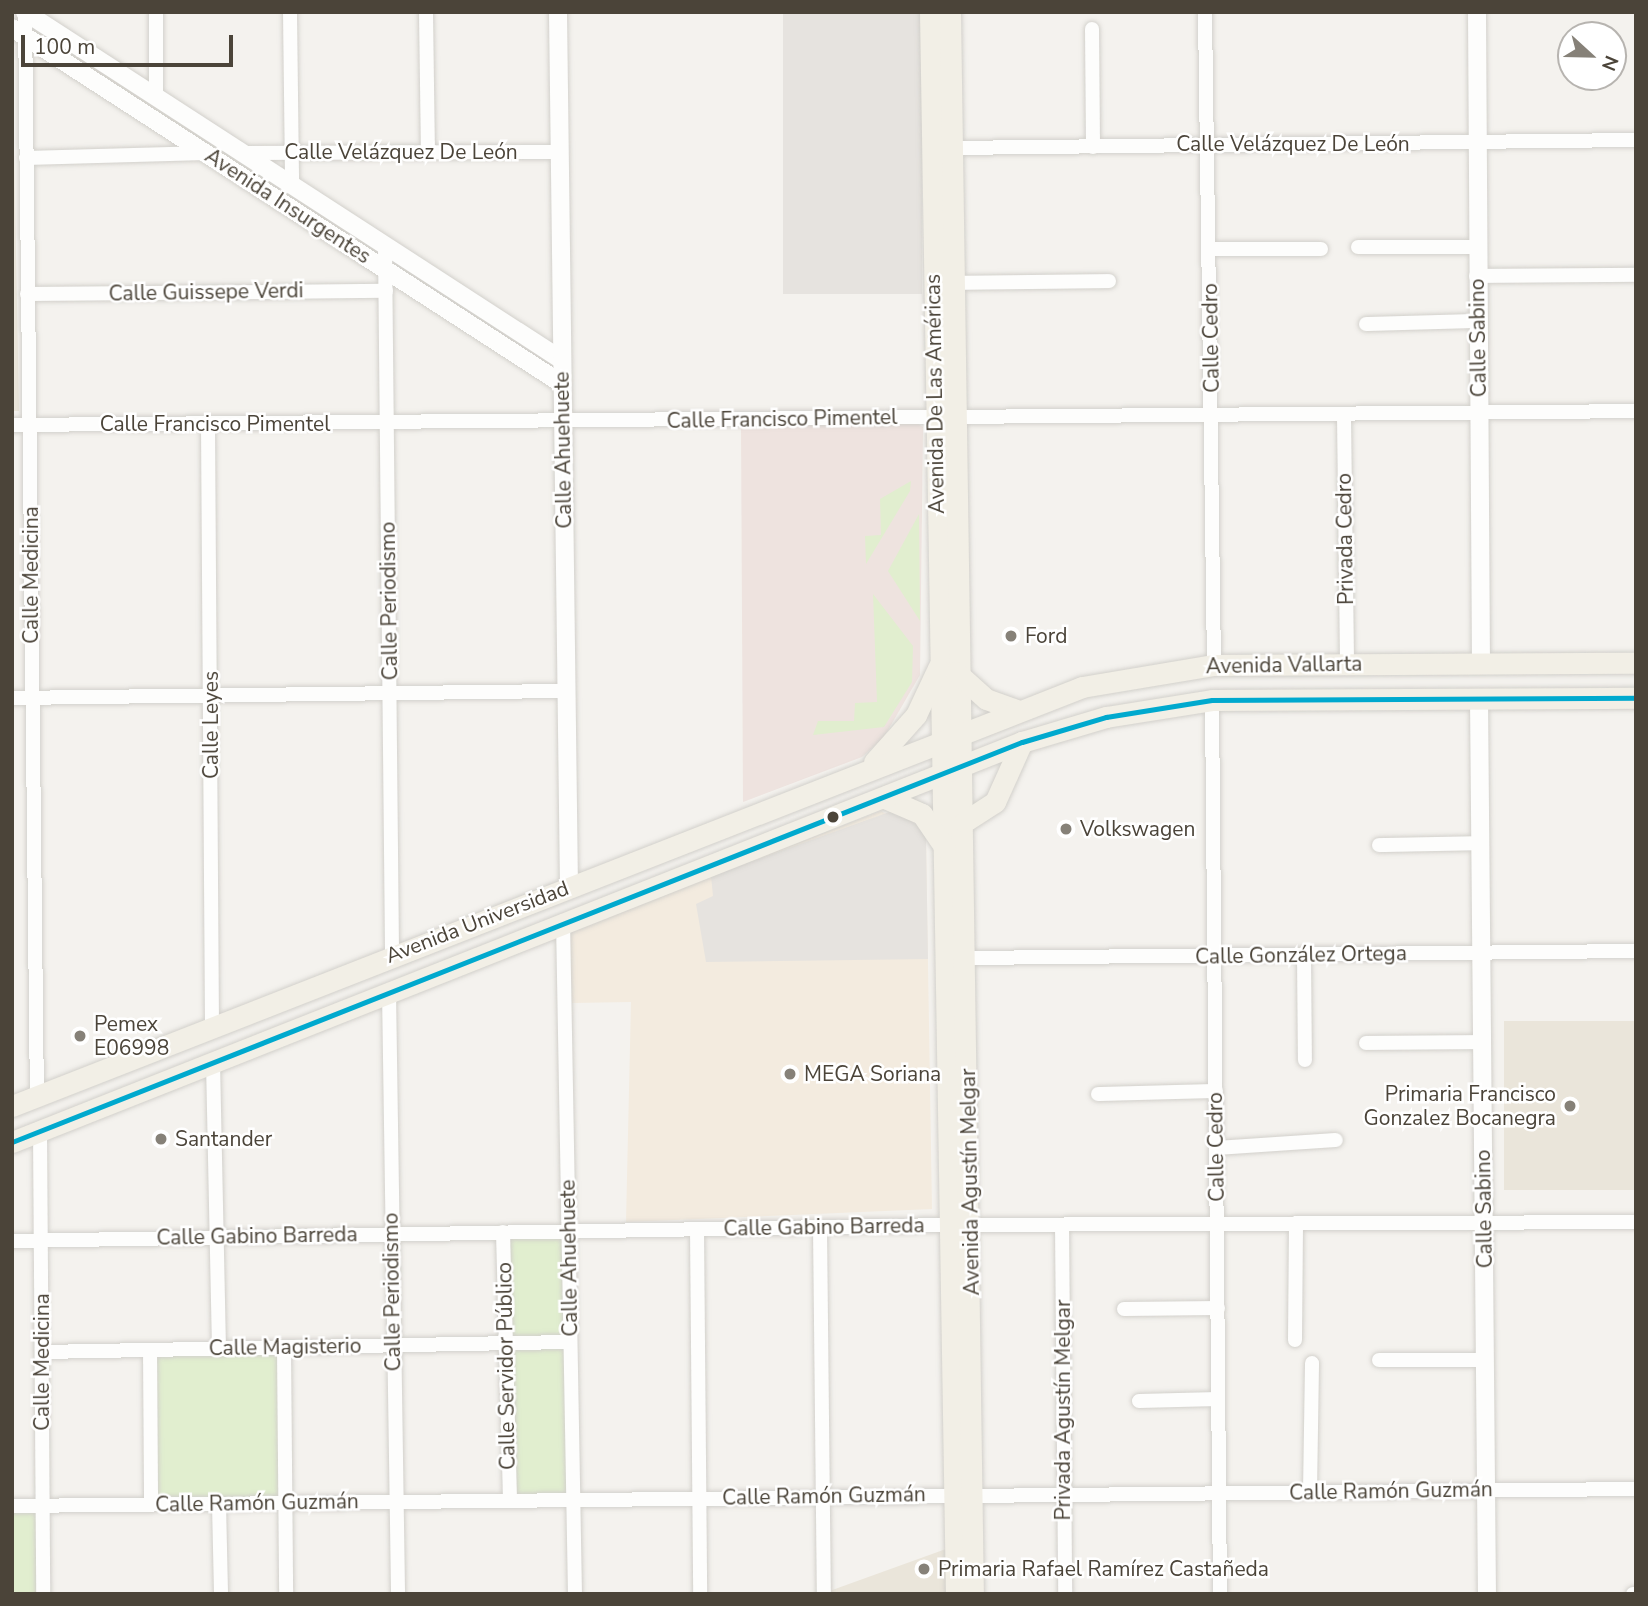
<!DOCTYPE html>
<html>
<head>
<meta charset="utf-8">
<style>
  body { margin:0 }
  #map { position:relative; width:1648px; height:1606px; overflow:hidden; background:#f4f2ee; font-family:"Nunito Sans",sans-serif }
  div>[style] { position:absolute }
  .commercial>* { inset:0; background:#f3ebdf }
  .education>* { inset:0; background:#eae5da; transform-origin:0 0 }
  .medical>* { inset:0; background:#eee3df }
  .green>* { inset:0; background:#e1eecf; transform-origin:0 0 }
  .parking>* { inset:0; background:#e6e3df; transform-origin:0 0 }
  .roads { filter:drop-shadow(0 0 2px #d2d0cb) drop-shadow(0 0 2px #d2d0cb) }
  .minor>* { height:14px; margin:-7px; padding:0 7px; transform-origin:7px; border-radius:7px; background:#fdfdfc }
  .tertiary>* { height:18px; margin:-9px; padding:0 9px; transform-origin:9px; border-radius:9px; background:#fdfdfc }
  .primary>* { height:21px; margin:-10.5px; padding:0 10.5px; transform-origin:10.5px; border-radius:10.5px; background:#f2efe6 }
  .bus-1>* { height:5px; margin:-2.5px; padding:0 2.5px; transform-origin:2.5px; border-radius:2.5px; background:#00a9ce }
  .dots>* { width:19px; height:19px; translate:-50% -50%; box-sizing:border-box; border:4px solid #fff; border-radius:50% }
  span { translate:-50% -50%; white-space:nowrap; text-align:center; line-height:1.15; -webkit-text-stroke:5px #fff; paint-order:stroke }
  .street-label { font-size:21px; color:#4b4439 }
  .poi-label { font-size:21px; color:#4b4439 }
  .left { translate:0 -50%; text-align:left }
  .right { translate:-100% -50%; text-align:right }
  .frame { position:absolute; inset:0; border:14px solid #4b4439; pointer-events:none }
  .north { position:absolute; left:1557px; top:21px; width:70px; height:70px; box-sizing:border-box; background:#fff; border:2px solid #b7b4b0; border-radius:50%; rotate:112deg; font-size:19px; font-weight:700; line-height:28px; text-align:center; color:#4b4439 }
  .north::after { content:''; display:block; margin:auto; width:24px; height:32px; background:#868178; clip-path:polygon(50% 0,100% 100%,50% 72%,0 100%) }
  .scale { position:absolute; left:21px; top:35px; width:212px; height:32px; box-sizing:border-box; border:4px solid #4b4439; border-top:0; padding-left:9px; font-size:21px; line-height:24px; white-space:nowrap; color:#4b4439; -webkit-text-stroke:5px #fff; paint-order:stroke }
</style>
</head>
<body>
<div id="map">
  <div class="commercial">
    <i style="clip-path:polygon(881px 811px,926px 839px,932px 1209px,626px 1222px,631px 1002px,572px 1003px,570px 930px)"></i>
  </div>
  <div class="education">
    <i style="clip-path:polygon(12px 39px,19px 411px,12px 411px)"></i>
    <i style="left:1636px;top:1021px;width:169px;height:132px;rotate:90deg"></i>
    <i style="clip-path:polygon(957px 1545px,956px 1594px,824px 1594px,824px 1593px)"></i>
  </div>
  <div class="medical">
    <i style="clip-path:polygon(915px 422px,923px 427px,920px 675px,884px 737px,862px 757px,743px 802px,741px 427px)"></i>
  </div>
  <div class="green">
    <i style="clip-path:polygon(911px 481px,910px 491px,866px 564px,865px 536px,881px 535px,880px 499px)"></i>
    <i style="clip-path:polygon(919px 514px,920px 621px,888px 571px)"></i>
    <i style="clip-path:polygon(873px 594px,913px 646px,912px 682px,884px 727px,813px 735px,818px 721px,854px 721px,855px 703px,877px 702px)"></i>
    <i style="left:568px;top:1230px;width:268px;height:65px;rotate:89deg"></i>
    <i style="left:284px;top:1347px;width:156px;height:134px;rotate:89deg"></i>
    <i style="left:12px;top:1506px;width:31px;height:88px"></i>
  </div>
  <div class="parking">
    <i style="left:783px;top:12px;width:139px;height:282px"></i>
    <i style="clip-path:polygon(895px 810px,923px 829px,926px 839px,928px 959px,706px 962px,696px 904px,713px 896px,711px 876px)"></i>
  </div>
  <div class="roads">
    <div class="minor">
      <i style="left:25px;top:12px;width:1084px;rotate:89.37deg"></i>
      <i style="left:156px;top:12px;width:84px;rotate:90deg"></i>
      <i style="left:290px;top:12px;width:173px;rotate:89.3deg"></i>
      <i style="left:426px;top:12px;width:140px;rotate:89.2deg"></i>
      <i style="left:1205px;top:12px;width:653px;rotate:89.21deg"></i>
      <i style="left:1092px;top:29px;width:118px;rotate:89.5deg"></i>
      <i style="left:951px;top:148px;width:685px;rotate:-0.67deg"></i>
      <i style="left:243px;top:153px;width:317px;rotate:-0.2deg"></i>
      <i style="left:26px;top:158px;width:180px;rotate:-1.6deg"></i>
      <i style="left:385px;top:247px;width:708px;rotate:89.43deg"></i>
      <i style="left:1358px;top:247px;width:118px"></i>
      <i style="left:1210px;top:249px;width:111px"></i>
      <i style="left:1476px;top:276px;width:160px;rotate:-0.4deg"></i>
      <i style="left:951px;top:283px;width:158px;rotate:-0.7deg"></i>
      <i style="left:27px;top:294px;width:359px;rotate:-0.5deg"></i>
      <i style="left:1366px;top:324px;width:110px;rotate:-1.6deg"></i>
      <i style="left:1344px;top:415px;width:249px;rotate:89.3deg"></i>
      <i style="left:208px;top:424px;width:601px;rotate:89.62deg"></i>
      <i style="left:12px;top:425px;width:1624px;rotate:-0.49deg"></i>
      <i style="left:12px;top:698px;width:553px;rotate:-0.73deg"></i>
      <i style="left:1212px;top:700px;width:894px;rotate:89.49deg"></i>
      <i style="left:1379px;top:845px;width:102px;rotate:-1.1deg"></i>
      <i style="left:563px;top:921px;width:673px;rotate:88.98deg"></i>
      <i style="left:1304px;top:955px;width:105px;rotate:89.5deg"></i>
      <i style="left:967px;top:958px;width:669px;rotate:-0.6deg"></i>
      <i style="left:389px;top:991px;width:603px;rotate:89.14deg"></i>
      <i style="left:1366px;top:1043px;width:116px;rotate:-0.5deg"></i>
      <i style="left:213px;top:1062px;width:287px;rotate:88.8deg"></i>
      <i style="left:1098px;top:1094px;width:118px;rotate:-1.5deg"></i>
      <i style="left:40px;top:1130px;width:464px;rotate:89.6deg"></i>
      <i style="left:1216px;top:1148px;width:120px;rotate:-3.8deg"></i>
      <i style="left:1062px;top:1225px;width:369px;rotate:89.5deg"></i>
      <i style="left:820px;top:1227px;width:367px;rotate:89.4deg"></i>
      <i style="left:697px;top:1229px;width:365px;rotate:89.5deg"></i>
      <i style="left:503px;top:1232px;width:268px;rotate:88.5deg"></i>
      <i style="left:12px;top:1241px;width:940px;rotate:-0.98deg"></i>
      <i style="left:952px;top:1225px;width:684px;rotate:-0.25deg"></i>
      <i style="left:1124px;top:1309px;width:94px;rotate:-0.6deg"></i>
      <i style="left:1295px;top:1340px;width:117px;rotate:-89.5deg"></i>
      <i style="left:284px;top:1347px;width:247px;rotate:89.5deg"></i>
      <i style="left:150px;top:1350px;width:155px;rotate:89.6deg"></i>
      <i style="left:42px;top:1352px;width:528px;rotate:-1.09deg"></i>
      <i style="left:1379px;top:1360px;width:106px"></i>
      <i style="left:1139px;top:1401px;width:79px;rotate:-1.5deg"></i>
      <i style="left:1310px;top:1492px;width:129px;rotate:-89.1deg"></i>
      <i style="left:219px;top:1504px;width:90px;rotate:88.7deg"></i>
      <i style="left:12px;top:1506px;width:1624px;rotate:-0.6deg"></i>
      <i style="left:1633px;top:1594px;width:3px"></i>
    </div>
    <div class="tertiary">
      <i style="left:25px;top:12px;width:640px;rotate:32.95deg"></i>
      <i style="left:558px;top:12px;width:875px;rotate:89.28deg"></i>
      <i style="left:1477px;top:12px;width:652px;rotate:89.65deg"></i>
      <i style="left:12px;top:28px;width:655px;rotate:32.91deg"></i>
      <i style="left:1479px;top:698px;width:896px;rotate:89.49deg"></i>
    </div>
    <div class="primary">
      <i style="left:930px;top:12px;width:1582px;rotate:89.06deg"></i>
      <i style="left:950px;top:12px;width:1582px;rotate:89.17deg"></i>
      <i style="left:956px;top:672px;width:40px;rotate:42deg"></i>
      <i style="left:986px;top:699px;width:32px;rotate:20deg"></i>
      <i style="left:874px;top:762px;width:63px;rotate:-48.2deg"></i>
      <i style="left:916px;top:715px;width:52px;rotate:-64.9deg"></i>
      <i style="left:885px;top:798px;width:40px;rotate:23.4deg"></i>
      <i style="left:922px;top:814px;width:41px;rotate:55.9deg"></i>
      <i style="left:964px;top:822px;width:37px;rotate:-33deg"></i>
      <i style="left:995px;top:802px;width:66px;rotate:-65.8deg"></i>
      <i style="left:12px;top:1106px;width:1149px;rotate:-21.38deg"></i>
      <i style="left:1082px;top:687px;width:134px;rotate:-9.5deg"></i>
      <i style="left:1214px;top:665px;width:422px;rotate:-0.3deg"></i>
      <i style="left:12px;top:1142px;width:1086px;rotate:-21.61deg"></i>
      <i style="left:1022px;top:742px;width:88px;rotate:-16.6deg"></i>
      <i style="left:1106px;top:717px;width:107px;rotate:-9.1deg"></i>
      <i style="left:1212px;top:700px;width:424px;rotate:-0.3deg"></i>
    </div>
  </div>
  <div class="bus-1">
    <i style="left:12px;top:1142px;width:1086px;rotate:-21.61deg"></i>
    <i style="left:1022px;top:742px;width:88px;rotate:-16.6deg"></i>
    <i style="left:1106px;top:717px;width:107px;rotate:-9.1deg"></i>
    <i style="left:1212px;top:700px;width:424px;rotate:-0.3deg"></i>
  </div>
  <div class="dots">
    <i style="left:1011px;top:636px;background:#868178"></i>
    <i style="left:833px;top:817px;background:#4b4439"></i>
    <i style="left:1066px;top:829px;background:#868178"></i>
    <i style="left:80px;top:1036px;background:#868178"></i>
    <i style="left:790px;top:1074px;background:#868178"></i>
    <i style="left:1570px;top:1106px;background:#868178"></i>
    <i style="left:161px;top:1139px;background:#868178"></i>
    <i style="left:924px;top:1569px;background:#868178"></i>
  </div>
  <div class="street-label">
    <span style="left:1293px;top:144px">Calle Velázquez De León</span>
    <span style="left:401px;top:152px">Calle Velázquez De León</span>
    <span style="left:288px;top:206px;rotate:33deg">Avenida Insurgentes</span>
    <span style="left:206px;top:292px;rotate:-1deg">Calle Guissepe Verdi</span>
    <span style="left:1211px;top:338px;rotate:-91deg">Calle Cedro</span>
    <span style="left:1478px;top:338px;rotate:-91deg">Calle Sabino</span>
    <span style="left:935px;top:394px;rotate:-91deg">Avenida De Las Américas</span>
    <span style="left:782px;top:419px;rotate:-1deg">Calle Francisco Pimentel</span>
    <span style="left:215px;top:424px">Calle Francisco Pimentel</span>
    <span style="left:563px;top:450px;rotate:-91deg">Calle Ahuehuete</span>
    <span style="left:1345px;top:539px;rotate:-91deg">Privada Cedro</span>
    <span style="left:31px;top:575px;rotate:-90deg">Calle Medicina</span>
    <span style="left:389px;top:601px;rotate:-91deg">Calle Periodismo</span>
    <span style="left:1284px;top:665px;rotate:-1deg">Avenida Vallarta</span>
    <span style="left:211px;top:725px;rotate:-90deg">Calle Leyes</span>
    <span style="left:477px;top:922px;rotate:-21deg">Avenida Universidad</span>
    <span style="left:1301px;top:955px;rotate:-1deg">Calle González Ortega</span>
    <span style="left:1216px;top:1147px;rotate:-91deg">Calle Cedro</span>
    <span style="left:970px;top:1182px;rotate:-91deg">Avenida Agustín Melgar</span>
    <span style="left:1484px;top:1209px;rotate:-91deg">Calle Sabino</span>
    <span style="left:824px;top:1227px;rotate:-1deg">Calle Gabino Barreda</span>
    <span style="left:257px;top:1236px;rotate:-1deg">Calle Gabino Barreda</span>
    <span style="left:569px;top:1258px;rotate:-91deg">Calle Ahuehuete</span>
    <span style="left:392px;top:1292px;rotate:-91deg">Calle Periodismo</span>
    <span style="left:285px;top:1347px;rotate:-1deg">Calle Magisterio</span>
    <span style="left:42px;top:1362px;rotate:-90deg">Calle Medicina</span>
    <span style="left:506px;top:1366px;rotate:-91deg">Calle Servidor Público</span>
    <span style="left:1063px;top:1410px;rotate:-90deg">Privada Agustín Melgar</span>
    <span style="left:1391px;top:1491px;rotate:-1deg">Calle Ramón Guzmán</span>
    <span style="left:824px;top:1496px;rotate:-1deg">Calle Ramón Guzmán</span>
    <span style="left:257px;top:1503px;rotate:-1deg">Calle Ramón Guzmán</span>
  </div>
  <div class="poi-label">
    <span class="left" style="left:1025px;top:636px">Ford</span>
    <span class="left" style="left:1080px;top:829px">Volkswagen</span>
    <span class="left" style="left:94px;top:1036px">Pemex<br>E06998</span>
    <span class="left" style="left:804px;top:1074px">MEGA Soriana</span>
    <span class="right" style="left:1556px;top:1106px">Primaria Francisco<br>Gonzalez Bocanegra</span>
    <span class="left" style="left:175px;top:1139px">Santander</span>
    <span class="left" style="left:938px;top:1569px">Primaria Rafael Ramírez Castañeda</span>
  </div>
  <div class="frame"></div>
  <div class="north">N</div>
  <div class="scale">100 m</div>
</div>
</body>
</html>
